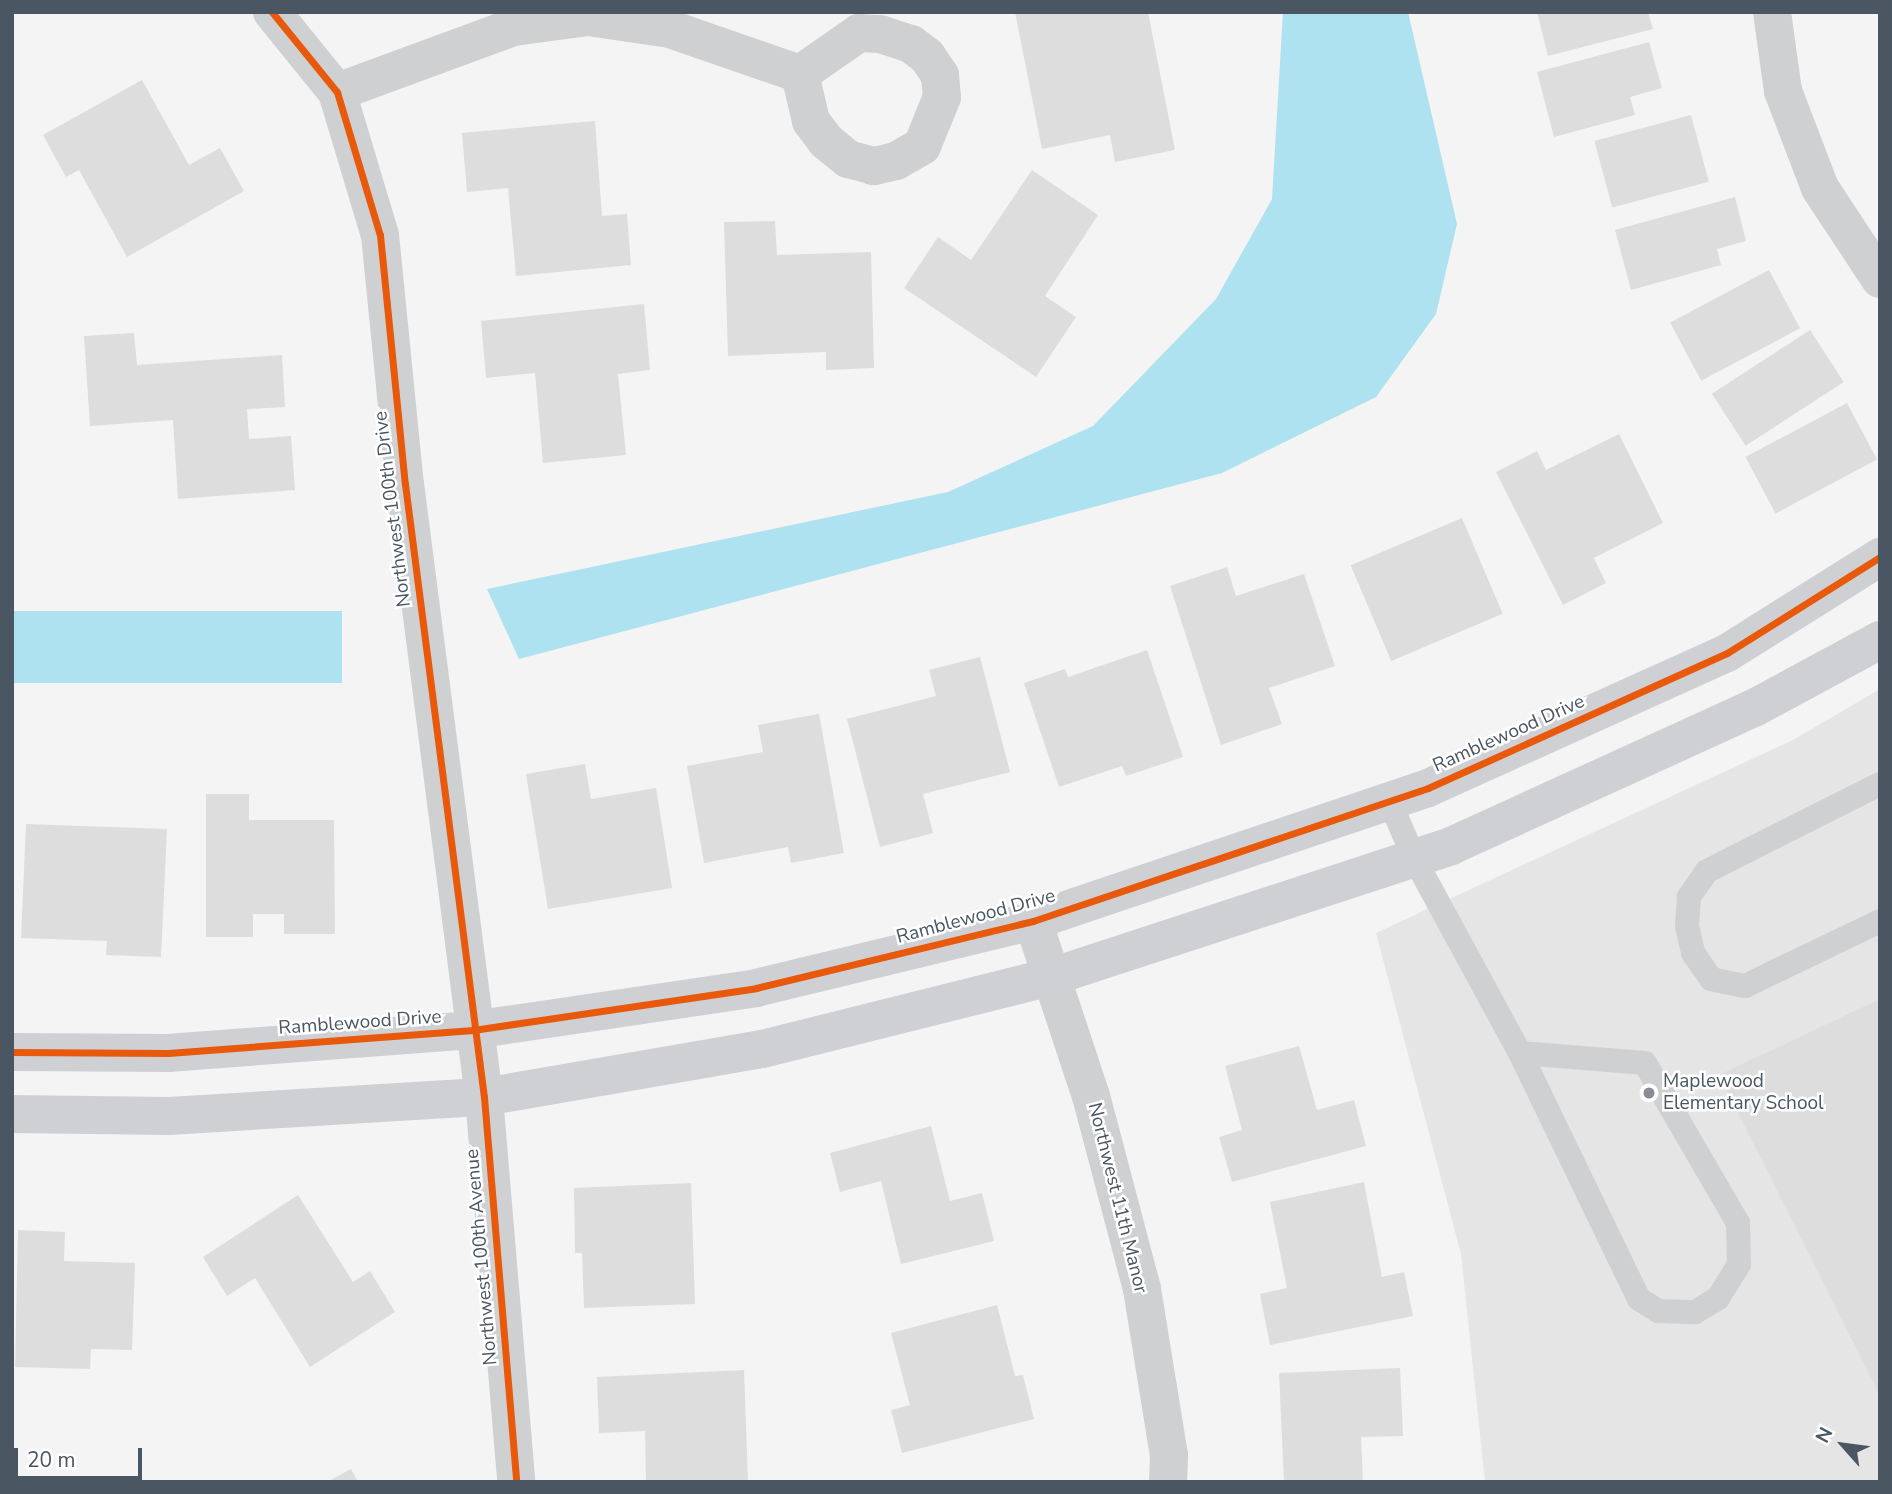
<!DOCTYPE html>
<html>
<head>
<meta charset="utf-8">
<style>
  body { margin:0 }
  #map { position:relative; width:1892px; height:1494px; overflow:hidden; background:#f4f4f4; font-family:"Nunito Sans",sans-serif }
  div>[style] { position:absolute }
  .education>* { inset:0; background:#e6e5e6 }
  .water>* { inset:0; background:#aee2f0; transform-origin:0 0 }
  .building>* { inset:0; background:#ddddde; transform-origin:0 0 }
  .lane>* { height:24px; margin:-12px; padding:0 12px; transform-origin:12px; border-radius:12px; background:#ced0d2 }
  .street>* { height:38px; margin:-19px; padding:0 19px; transform-origin:19px; border-radius:19px; background:#ced0d2 }
  .secondary>* { height:38px; margin:-19px; padding:0 19px; transform-origin:19px; border-radius:19px; background:#ced0d4 }
  .cycleway>* { height:7px; margin:-3.5px; padding:0 3.5px; transform-origin:3.5px; border-radius:3.5px; background:#e8590c }
  .dots>* { width:19px; height:19px; translate:-50% -50%; box-sizing:border-box; border:4px solid #fff; border-radius:50% }
  span { translate:-50% -50%; white-space:nowrap; text-align:center; line-height:1.15; -webkit-text-stroke:5px #fff; paint-order:stroke }
  .street-label { font-size:19px; color:#4a5661 }
  .poi-label { font-size:19px; color:#4a5661 }
  .left { translate:0 -50%; text-align:left }
  .frame { position:absolute; inset:0; border:14px solid #4a5661; pointer-events:none }
  .north { position:absolute; left:1808px; top:1410px; width:70px; height:70px; -webkit-text-stroke:5px #fff; paint-order:stroke; rotate:298deg; font-size:19px; font-weight:700; line-height:28px; text-align:center; color:#4a5661 }
  .north::after { content:''; display:block; margin:auto; width:24px; height:32px; background:#4a5661; clip-path:polygon(50% 0,100% 100%,50% 72%,0 100%) }
  .scale { position:absolute; left:14px; top:1448px; width:128px; height:32px; box-sizing:border-box; border:4px solid #4a5661; border-top:0; padding-left:9px; font-size:21px; line-height:24px; white-space:nowrap; color:#4a5661; -webkit-text-stroke:5px #fff; paint-order:stroke }
</style>
</head>
<body>
<div id="map">
  <div class="education">
    <i style="clip-path:polygon(1880px 689px,1880px 1482px,1485px 1482px,1461px 1254px,1376px 933px,1793px 740px)"></i>
  </div>
  <div class="water">
    <i style="clip-path:polygon(1283px 12px,1408px 12px,1457px 224px,1436px 314px,1376px 397px,1222px 473px,519px 659px,487px 589px,948px 492px,1093px 426px,1216px 299px,1272px 199px)"></i>
    <i style="left:342px;top:611px;width:72px;height:330px;rotate:90deg"></i>
  </div>
  <div class="building">
    <i style="clip-path:polygon(1015px 12px,1148px 12px,1175px 150px,1115px 162px,1110px 135px,1042px 149px)"></i>
    <i style="clip-path:polygon(1537px 12px,1648px 12px,1653px 29px,1548px 56px)"></i>
    <i style="clip-path:polygon(1649px 42px,1662px 88px,1630px 97px,1635px 115px,1554px 137px,1537px 72px)"></i>
    <i style="clip-path:polygon(142px 80px,189px 165px,220px 148px,244px 191px,127px 257px,79px 170px,66px 177px,43px 135px)"></i>
    <i style="left:1691px;top:115px;width:69px;height:100px;rotate:75deg"></i>
    <i style="clip-path:polygon(595px 121px,602px 216px,627px 214px,631px 265px,516px 276px,508px 188px,467px 192px,462px 133px)"></i>
    <i style="clip-path:polygon(1032px 170px,1098px 215px,1045px 296px,1076px 317px,1036px 377px,904px 288px,938px 237px,971px 260px)"></i>
    <i style="clip-path:polygon(1735px 197px,1746px 241px,1717px 249px,1721px 265px,1631px 290px,1615px 230px)"></i>
    <i style="clip-path:polygon(775px 221px,777px 255px,871px 252px,874px 368px,826px 370px,826px 352px,728px 356px,724px 222px)"></i>
    <i style="left:1769px;top:270px;width:66px;height:112px;rotate:62deg"></i>
    <i style="clip-path:polygon(644px 304px,650px 370px,618px 374px,626px 455px,543px 463px,535px 373px,486px 378px,481px 321px)"></i>
    <i style="left:1810px;top:330px;width:62px;height:117px;rotate:57deg"></i>
    <i style="clip-path:polygon(134px 333px,137px 365px,282px 355px,285px 407px,247px 409px,249px 439px,291px 436px,295px 490px,178px 499px,173px 420px,90px 426px,84px 336px)"></i>
    <i style="left:1847px;top:403px;width:64px;height:115px;rotate:62deg"></i>
    <i style="clip-path:polygon(1619px 434px,1663px 523px,1594px 558px,1606px 583px,1563px 605px,1496px 472px,1537px 451px,1546px 470px)"></i>
    <i style="left:1462px;top:518px;width:104px;height:121px;rotate:67deg"></i>
    <i style="clip-path:polygon(1227px 567px,1236px 596px,1304px 574px,1335px 666px,1269px 688px,1282px 724px,1221px 745px,1170px 586px)"></i>
    <i style="clip-path:polygon(1147px 650px,1183px 757px,1126px 776px,1122px 766px,1059px 787px,1024px 683px,1065px 669px,1068px 677px)"></i>
    <i style="clip-path:polygon(980px 657px,1010px 772px,923px 794px,933px 833px,880px 847px,847px 719px,936px 696px,929px 670px)"></i>
    <i style="clip-path:polygon(819px 714px,844px 853px,791px 863px,788px 847px,704px 863px,687px 766px,763px 752px,758px 725px)"></i>
    <i style="clip-path:polygon(585px 764px,591px 799px,656px 788px,672px 888px,548px 909px,526px 774px)"></i>
    <i style="clip-path:polygon(206px 794px,249px 794px,249px 820px,334px 820px,335px 934px,284px 934px,284px 914px,253px 914px,253px 937px,206px 937px)"></i>
    <i style="clip-path:polygon(26px 824px,167px 829px,161px 957px,106px 955px,107px 941px,21px 938px)"></i>
    <i style="clip-path:polygon(1880px 999px,1880px 1396px,1719px 1075px)"></i>
    <i style="clip-path:polygon(1299px 1046px,1317px 1110px,1354px 1100px,1366px 1146px,1232px 1182px,1219px 1137px,1242px 1130px,1225px 1066px)"></i>
    <i style="clip-path:polygon(931px 1126px,950px 1201px,982px 1193px,994px 1241px,901px 1264px,881px 1181px,840px 1192px,830px 1153px)"></i>
    <i style="clip-path:polygon(1364px 1182px,1382px 1277px,1404px 1272px,1413px 1316px,1270px 1345px,1260px 1294px,1287px 1288px,1270px 1202px)"></i>
    <i style="clip-path:polygon(691px 1183px,695px 1304px,584px 1308px,582px 1253px,575px 1253px,574px 1188px)"></i>
    <i style="clip-path:polygon(298px 1195px,353px 1282px,370px 1271px,395px 1312px,310px 1367px,255px 1278px,227px 1296px,203px 1257px)"></i>
    <i style="clip-path:polygon(18px 1230px,65px 1232px,64px 1261px,135px 1263px,132px 1350px,91px 1349px,90px 1369px,15px 1367px)"></i>
    <i style="clip-path:polygon(997px 1305px,1015px 1376px,1023px 1375px,1034px 1419px,902px 1453px,891px 1410px,910px 1405px,891px 1333px)"></i>
    <i style="clip-path:polygon(1400px 1368px,1403px 1436px,1361px 1437px,1363px 1482px,1284px 1482px,1279px 1373px)"></i>
    <i style="clip-path:polygon(744px 1370px,748px 1482px,646px 1482px,645px 1431px,599px 1433px,597px 1377px)"></i>
    <i style="clip-path:polygon(351px 1469px,358px 1482px,327px 1482px)"></i>
  </div>
  <div class="lane">
    <i style="left:1880px;top:784px;width:194px;rotate:153.3deg"></i>
    <i style="left:1707px;top:871px;width:32px;rotate:125deg"></i>
    <i style="left:1689px;top:897px;width:29px;rotate:94deg"></i>
    <i style="left:1687px;top:926px;width:28px;rotate:77deg"></i>
    <i style="left:1693px;top:953px;width:32px;rotate:55deg"></i>
    <i style="left:1711px;top:979px;width:35px;rotate:12deg"></i>
    <i style="left:1745px;top:986px;width:150px;rotate:-25.7deg"></i>
    <i style="left:1390px;top:802px;width:61px;rotate:66.8deg"></i>
    <i style="left:1414px;top:858px;width:222px;rotate:61.5deg"></i>
    <i style="left:1520px;top:1053px;width:273px;rotate:64.2deg"></i>
    <i style="left:1639px;top:1299px;width:22px;rotate:32deg"></i>
    <i style="left:1658px;top:1311px;width:37px;rotate:2deg"></i>
    <i style="left:1695px;top:1312px;width:27px;rotate:-31deg"></i>
    <i style="left:1718px;top:1298px;width:40px;rotate:-58deg"></i>
    <i style="left:1739px;top:1264px;width:41px;rotate:-91.4deg"></i>
    <i style="left:1738px;top:1223px;width:185px;rotate:-120.2deg"></i>
    <i style="left:1645px;top:1063px;width:125px;rotate:-175.4deg"></i>
  </div>
  <div class="street">
    <i style="left:272px;top:12px;width:103px;rotate:50.9deg"></i>
    <i style="left:337px;top:92px;width:149px;rotate:73.3deg"></i>
    <i style="left:380px;top:235px;width:250px;rotate:84.3deg"></i>
    <i style="left:405px;top:484px;width:618px;rotate:82.66deg"></i>
    <i style="left:484px;top:1097px;width:386px;rotate:85.2deg"></i>
    <i style="left:1772px;top:12px;width:80px;rotate:82.1deg"></i>
    <i style="left:1783px;top:91px;width:104px;rotate:69.1deg"></i>
    <i style="left:1820px;top:188px;width:109px;rotate:56.6deg"></i>
    <i style="left:337px;top:92px;width:189px;rotate:-20.2deg"></i>
    <i style="left:514px;top:27px;width:75px;rotate:-7.7deg"></i>
    <i style="left:588px;top:17px;width:83px;rotate:8.3deg"></i>
    <i style="left:670px;top:29px;width:138px;rotate:19.1deg"></i>
    <i style="left:800px;top:74px;width:72px;rotate:-34.8deg"></i>
    <i style="left:859px;top:33px;width:21px;rotate:3deg"></i>
    <i style="left:880px;top:34px;width:33px;rotate:18deg"></i>
    <i style="left:911px;top:44px;width:20px;rotate:37deg"></i>
    <i style="left:927px;top:56px;width:23px;rotate:56deg"></i>
    <i style="left:940px;top:75px;width:22px;rotate:85deg"></i>
    <i style="left:942px;top:97px;width:53px;rotate:112.2deg"></i>
    <i style="left:922px;top:146px;width:30px;rotate:150deg"></i>
    <i style="left:896px;top:161px;width:23px;rotate:167deg"></i>
    <i style="left:874px;top:166px;width:27px;rotate:-165deg"></i>
    <i style="left:848px;top:159px;width:28px;rotate:-141deg"></i>
    <i style="left:826px;top:141px;width:25px;rotate:-127deg"></i>
    <i style="left:811px;top:121px;width:48px;rotate:-103.2deg"></i>
    <i style="left:1033px;top:921px;width:184px;rotate:71.7deg"></i>
    <i style="left:1091px;top:1096px;width:200px;rotate:75.2deg"></i>
    <i style="left:1142px;top:1289px;width:168px;rotate:80.8deg"></i>
    <i style="left:1169px;top:1455px;width:27px;rotate:92deg"></i>
  </div>
  <div class="secondary">
    <i style="left:12px;top:1052px;width:156px;rotate:0.4deg"></i>
    <i style="left:168px;top:1053px;width:306px;rotate:-4.3deg"></i>
    <i style="left:473px;top:1030px;width:286px;rotate:-8.4deg"></i>
    <i style="left:756px;top:988px;width:285px;rotate:-13.6deg"></i>
    <i style="left:1033px;top:921px;width:417px;rotate:-18.6deg"></i>
    <i style="left:1428px;top:788px;width:328px;rotate:-24.3deg"></i>
    <i style="left:1727px;top:653px;width:181px;rotate:-32.1deg"></i>
    <i style="left:12px;top:1114px;width:157px;rotate:0.7deg"></i>
    <i style="left:169px;top:1116px;width:316px;rotate:-3.5deg"></i>
    <i style="left:484px;top:1097px;width:282px;rotate:-9.8deg"></i>
    <i style="left:762px;top:1049px;width:301px;rotate:-14deg"></i>
    <i style="left:1054px;top:976px;width:418px;rotate:-18.1deg"></i>
    <i style="left:1451px;top:846px;width:335px;rotate:-24.5deg"></i>
    <i style="left:1756px;top:707px;width:141px;rotate:-28.4deg"></i>
  </div>
  <div class="cycleway">
    <i style="left:272px;top:12px;width:103px;rotate:50.9deg"></i>
    <i style="left:337px;top:92px;width:149px;rotate:73.3deg"></i>
    <i style="left:380px;top:235px;width:250px;rotate:84.3deg"></i>
    <i style="left:405px;top:484px;width:618px;rotate:82.66deg"></i>
    <i style="left:484px;top:1097px;width:386px;rotate:85.2deg"></i>
    <i style="left:12px;top:1052px;width:156px;rotate:0.4deg"></i>
    <i style="left:168px;top:1053px;width:306px;rotate:-4.3deg"></i>
    <i style="left:473px;top:1030px;width:286px;rotate:-8.4deg"></i>
    <i style="left:756px;top:988px;width:285px;rotate:-13.6deg"></i>
    <i style="left:1033px;top:921px;width:417px;rotate:-18.6deg"></i>
    <i style="left:1428px;top:788px;width:328px;rotate:-24.3deg"></i>
    <i style="left:1727px;top:653px;width:181px;rotate:-32.1deg"></i>
  </div>
  <div class="dots">
    <i style="left:1649px;top:1093px;background:#868d94"></i>
  </div>
  <div class="street-label">
    <span style="left:393px;top:509px;rotate:-97deg">Northwest 100th Drive</span>
    <span style="left:1509px;top:734px;rotate:-24deg">Ramblewood Drive</span>
    <span style="left:976px;top:917px;rotate:-15deg">Ramblewood Drive</span>
    <span style="left:360px;top:1023px;rotate:-4deg">Ramblewood Drive</span>
    <span style="left:1117px;top:1198px;rotate:76deg">Northwest 11th Manor</span>
    <span style="left:482px;top:1257px;rotate:-95deg">Northwest 100th Avenue</span>
  </div>
  <div class="poi-label">
    <span class="left" style="left:1663px;top:1093px">Maplewood<br>Elementary School</span>
  </div>
  <div class="frame"></div>
  <div class="north">N</div>
  <div class="scale">20 m</div>
</div>
</body>
</html>
